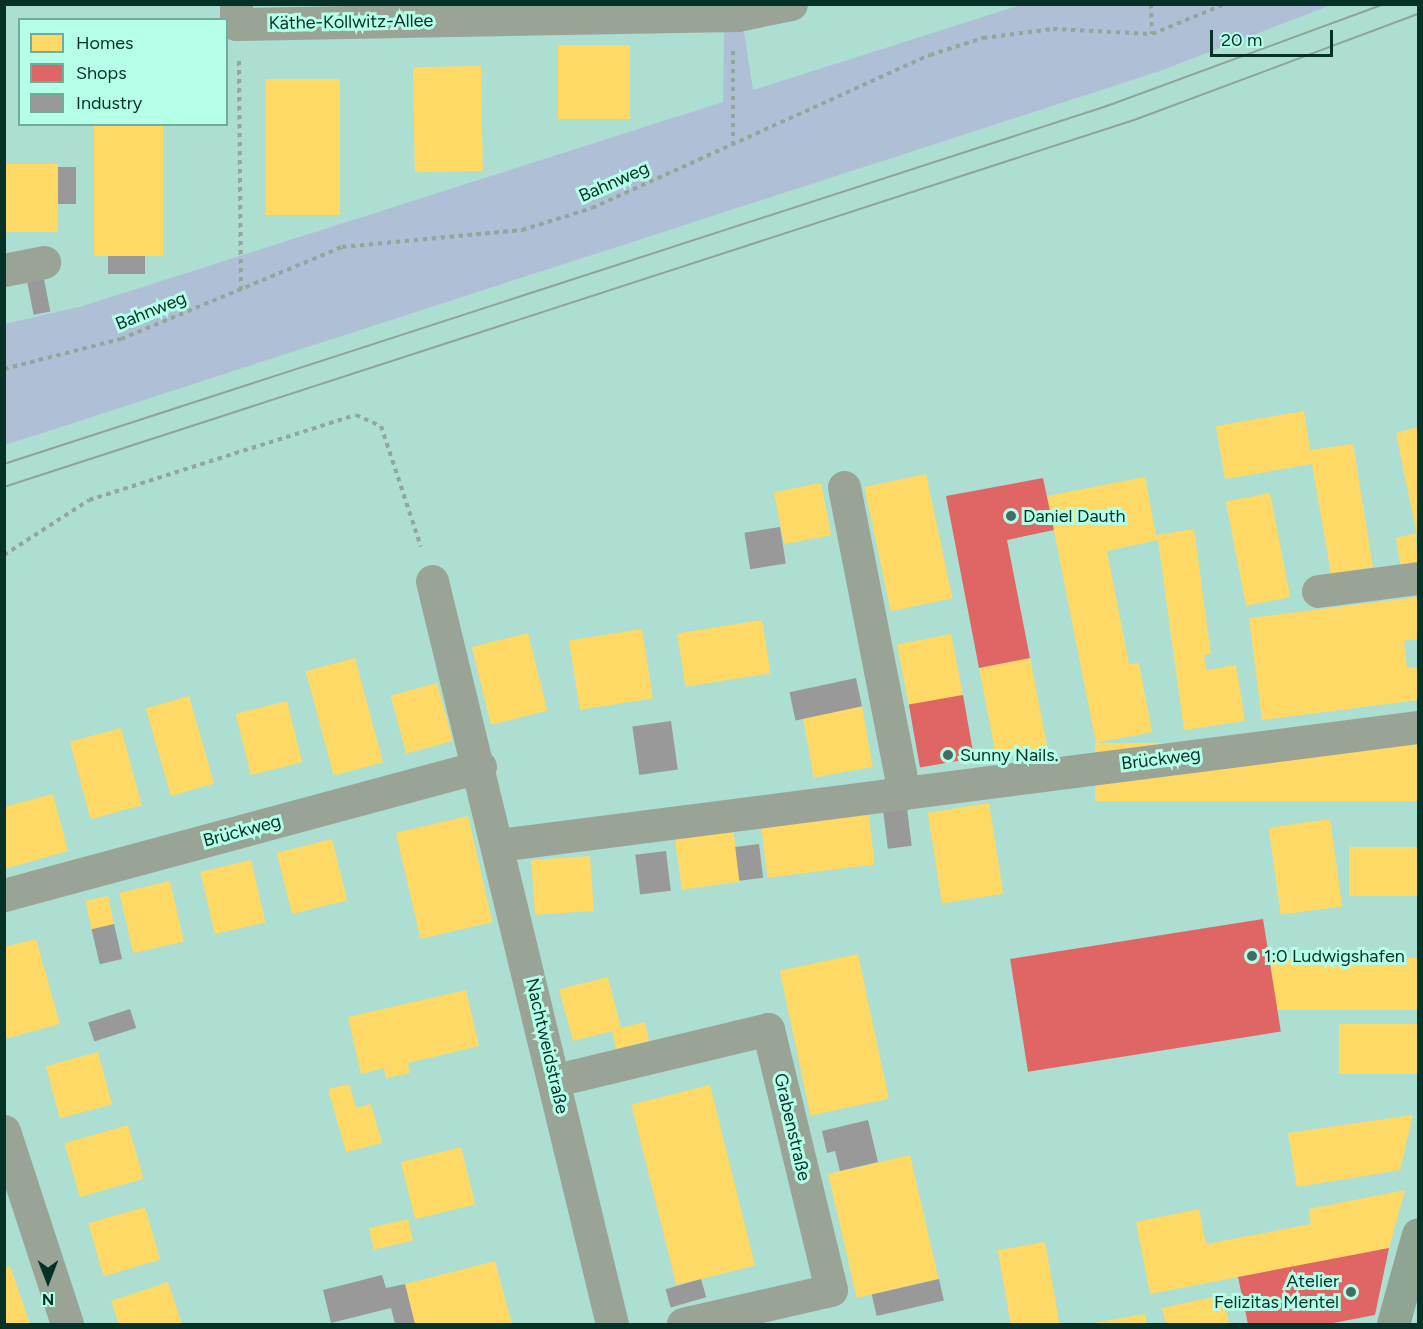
<!DOCTYPE html>
<html>
<head>
<meta charset="utf-8">
<style>
  body { margin:0 }
  #map { position:relative; width:1423px; height:1329px; overflow:hidden; background:#acdfd1; font-family:Figtree,sans-serif }
  div>[style] { position:absolute }
  .green>* { inset:0; background:#aebfd6 }
  .homes>* { inset:0; background:#ffd966; transform-origin:0 0 }
  .shops>* { inset:0; background:#e06666; transform-origin:0 0 }
  .industry>* { inset:0; background:#999; transform-origin:0 0 }
  .path>* { height:4px; margin-top:-2px; transform-origin:0; background:repeating-linear-gradient(90deg,#94a59a 0 4.5px,transparent 0 9px) }
  .minor>* { height:33px; margin:-16.5px; padding:0 16.5px; transform-origin:16.5px; border-radius:16.5px; background:#9aa496 }
  .major>* { height:33px; margin:-16.5px; padding:0 16.5px; transform-origin:16.5px; border-radius:16.5px; background:#90a493 }
  .tram>* { height:1.5px; margin:-0.75px; padding:0 0.75px; transform-origin:0.75px; border-radius:0.75px; background:#8ea498 }
  .dots>* { width:16px; height:16px; translate:-50% -50%; box-sizing:border-box; border:3px solid #b5fee8; border-radius:50% }
  span { translate:-50% -50%; white-space:nowrap; text-align:center; line-height:1.15; -webkit-text-stroke:6px #b5fee8; paint-order:stroke }
  .street-label { font-size:18px; color:#063127 }
  .poi-label { font-size:18px; color:#063127 }
  .left { translate:0 -50%; text-align:left }
  .right { translate:-100% -50%; text-align:right }
  .frame { position:absolute; inset:0; border:6px solid #063127; pointer-events:none }
  .legend { position:absolute; left:18px; top:18px; width:210px; height:108px; box-sizing:border-box; background:#b5fee8; border:2px solid #6fac9b; margin:0; padding:8px 10px; list-style:none; font-size:18px; color:#063127 }
  .legend li { display:flex; align-items:center; gap:12px; height:30px }
  .legend b { width:30px; border:2px solid #6fac9b }
  .north { position:absolute; left:18px; top:1251px; width:60px; height:60px; -webkit-text-stroke:4px #b5fee8; paint-order:stroke; rotate:180deg; font-size:16px; font-weight:700; line-height:24px; text-align:center; color:#063127 }
  .north::after { content:''; display:block; margin:auto; width:21px; height:27px; background:#063127; clip-path:polygon(50% 0,100% 100%,50% 72%,0 100%) }
  .scale { position:absolute; left:1210px; top:30px; width:123px; height:27px; box-sizing:border-box; border:3px solid #063127; border-top:0; padding-left:8px; font-size:18px; line-height:21px; white-space:nowrap; color:#063127; -webkit-text-stroke:4px #b5fee8; paint-order:stroke }
</style>
</head>
<body>
<div id="map">
  <div class="green">
    <i style="clip-path:polygon(1174px 4px,1331px 5px,1160px 71px,5px 445px,4px 324px,83px 306px,723px 102px,724px 31px,743px 26px,753px 90px,1020px 5px)"></i>
  </div>
  <div class="homes">
    <i style="left:558px;top:45px;width:72px;height:74px"></i>
    <i style="left:481px;top:66px;width:105px;height:68px;rotate:89deg"></i>
    <i style="left:266px;top:79px;width:74px;height:136px"></i>
    <i style="left:94px;top:124px;width:69px;height:132px"></i>
    <i style="left:58px;top:164px;width:68px;height:54px;rotate:90deg"></i>
    <i style="clip-path:polygon(1304px 411px,1310px 450px,1353px 444px,1373px 567px,1331px 574px,1312px 464px,1225px 479px,1216px 426px)"></i>
    <i style="clip-path:polygon(1418px 427px,1418px 536px,1417px 536px,1396px 433px)"></i>
    <i style="left:926px;top:474px;width:127px;height:63px;rotate:78deg"></i>
    <i style="clip-path:polygon(1145px 477px,1156px 535px,1194px 529px,1211px 654px,1204px 655px,1206px 670px,1236px 665px,1245px 721px,1184px 730px,1158px 540px,1107px 551px,1129px 664px,1139px 663px,1152px 732px,1096px 743px,1047px 496px)"></i>
    <i style="left:821px;top:483px;width:53px;height:48px;rotate:79deg"></i>
    <i style="left:1270px;top:493px;width:106px;height:45px;rotate:79deg"></i>
    <i style="clip-path:polygon(1416px 533px,1418px 575px,1402px 576px,1396px 538px)"></i>
    <i style="clip-path:polygon(1418px 597px,1418px 639px,1404px 641px,1407px 668px,1418px 667px,1418px 700px,1262px 720px,1249px 618px)"></i>
    <i style="left:762px;top:620px;width:54px;height:86px;rotate:81deg"></i>
    <i style="left:642px;top:629px;width:70px;height:74px;rotate:81deg"></i>
    <i style="left:528px;top:633px;width:80px;height:58px;rotate:76deg"></i>
    <i style="left:951px;top:634px;width:62px;height:55px;rotate:79deg"></i>
    <i style="left:355px;top:658px;width:108px;height:51px;rotate:75deg"></i>
    <i style="left:1030px;top:658px;width:91px;height:52px;rotate:79deg"></i>
    <i style="left:437px;top:683px;width:60px;height:48px;rotate:75deg"></i>
    <i style="left:189px;top:696px;width:91px;height:45px;rotate:74deg"></i>
    <i style="left:287px;top:701px;width:63px;height:53px;rotate:76deg"></i>
    <i style="left:862px;top:706px;width:62px;height:60px;rotate:80deg"></i>
    <i style="left:121px;top:728px;width:80px;height:53px;rotate:75deg"></i>
    <i style="left:1418px;top:743px;width:58px;height:323px;rotate:90deg"></i>
    <i style="clip-path:polygon(53px 794px,68px 851px,4px 869px,4px 807px)"></i>
    <i style="left:989px;top:803px;width:92px;height:62px;rotate:81deg"></i>
    <i style="left:868px;top:810px;width:55px;height:108px;rotate:83deg"></i>
    <i style="left:468px;top:816px;width:109px;height:74px;rotate:77deg"></i>
    <i style="left:1330px;top:819px;width:88px;height:62px;rotate:82deg"></i>
    <i style="left:733px;top:829px;width:53px;height:59px;rotate:82deg"></i>
    <i style="left:332px;top:839px;width:63px;height:57px;rotate:76deg"></i>
    <i style="left:1418px;top:847px;width:49px;height:69px;rotate:90deg"></i>
    <i style="left:590px;top:856px;width:55px;height:59px;rotate:86deg"></i>
    <i style="left:251px;top:860px;width:64px;height:52px;rotate:77deg"></i>
    <i style="left:170px;top:881px;width:62px;height:52px;rotate:77deg"></i>
    <i style="left:108px;top:896px;width:29px;height:23px;rotate:78deg"></i>
    <i style="clip-path:polygon(36px 939px,60px 1024px,4px 1039px,4px 947px)"></i>
    <i style="left:858px;top:954px;width:148px;height:80px;rotate:78deg"></i>
    <i style="left:1418px;top:958px;width:52px;height:147px;rotate:90deg"></i>
    <i style="clip-path:polygon(608px 977px,621px 1028px,645px 1022px,649px 1041px,616px 1049px,612px 1031px,573px 1041px,559px 989px)"></i>
    <i style="clip-path:polygon(466px 990px,479px 1046px,408px 1063px,410px 1073px,386px 1078px,384px 1068px,361px 1074px,348px 1017px)"></i>
    <i style="left:1418px;top:1024px;width:50px;height:79px;rotate:90deg"></i>
    <i style="left:98px;top:1052px;width:54px;height:54px;rotate:75deg"></i>
    <i style="clip-path:polygon(349px 1084px,356px 1108px,371px 1104px,382px 1143px,346px 1152px,328px 1089px)"></i>
    <i style="left:710px;top:1085px;width:186px;height:81px;rotate:76deg"></i>
    <i style="clip-path:polygon(1413px 1115px,1400px 1170px,1297px 1187px,1288px 1133px)"></i>
    <i style="left:128px;top:1125px;width:56px;height:66px;rotate:74deg"></i>
    <i style="left:461px;top:1147px;width:59px;height:62px;rotate:76deg"></i>
    <i style="left:910px;top:1155px;width:127px;height:84px;rotate:77deg"></i>
    <i style="clip-path:polygon(1405px 1190px,1389px 1248px,1150px 1294px,1136px 1222px,1199px 1209px,1206px 1244px,1311px 1224px,1309px 1209px)"></i>
    <i style="left:145px;top:1207px;width:55px;height:59px;rotate:74deg"></i>
    <i style="left:408px;top:1219px;width:22px;height:40px;rotate:77deg"></i>
    <i style="left:1045px;top:1242px;width:83px;height:48px;rotate:80deg"></i>
    <i style="clip-path:polygon(495px 1261px,512px 1324px,415px 1324px,405px 1284px)"></i>
    <i style="clip-path:polygon(10px 1266px,28px 1318px,30px 1324px,4px 1324px,4px 1268px)"></i>
    <i style="clip-path:polygon(168px 1282px,182px 1324px,119px 1324px,111px 1301px)"></i>
    <i style="clip-path:polygon(1223px 1295px,1229px 1324px,1166px 1324px,1162px 1308px)"></i>
    <i style="clip-path:polygon(1145px 1314px,1147px 1324px,1094px 1324px,1094px 1323px)"></i>
  </div>
  <div class="shops">
    <i style="clip-path:polygon(1043px 478px,1054px 530px,1007px 540px,1030px 658px,979px 668px,946px 496px)"></i>
    <i style="left:963px;top:695px;width:64px;height:55px;rotate:80deg"></i>
    <i style="left:1263px;top:919px;width:114px;height:256px;rotate:81deg"></i>
    <i style="clip-path:polygon(1389px 1248px,1375px 1315px,1328px 1324px,1248px 1324px,1238px 1277px)"></i>
  </div>
  <div class="industry">
    <i style="left:58px;top:167px;width:18px;height:37px"></i>
    <i style="left:108px;top:256px;width:37px;height:18px"></i>
    <i style="left:44px;top:279px;width:33px;height:17px;rotate:79deg"></i>
    <i style="left:780px;top:527px;width:37px;height:36px;rotate:81deg"></i>
    <i style="left:856px;top:678px;width:29px;height:68px;rotate:78deg"></i>
    <i style="left:671px;top:721px;width:49px;height:39px;rotate:82deg"></i>
    <i style="left:907px;top:808px;width:38px;height:24px;rotate:83deg"></i>
    <i style="left:759px;top:844px;width:34px;height:24px;rotate:83deg"></i>
    <i style="left:666px;top:851px;width:40px;height:31px;rotate:83deg"></i>
    <i style="left:114px;top:924px;width:36px;height:23px;rotate:77deg"></i>
    <i style="left:130px;top:1009px;width:20px;height:44px;rotate:72deg"></i>
    <i style="clip-path:polygon(868px 1120px,878px 1162px,840px 1171px,835px 1151px,827px 1153px,822px 1131px)"></i>
    <i style="clip-path:polygon(382px 1275px,386px 1288px,405px 1284px,415px 1324px,395px 1324px,391px 1308px,331px 1323px,323px 1290px)"></i>
    <i style="left:701px;top:1279px;width:19px;height:37px;rotate:74deg"></i>
    <i style="left:939px;top:1279px;width:22px;height:69px;rotate:77deg"></i>
  </div>
  <div class="path">
    <i style="left:1151px;top:4px;width:30px;rotate:88deg"></i>
    <i style="left:733px;top:51px;width:92px;rotate:90deg"></i>
    <i style="left:239px;top:61px;width:228px;rotate:89.5deg"></i>
    <i style="left:4px;top:369px;width:121px;rotate:-14.4deg"></i>
    <i style="left:121px;top:339px;width:239px;rotate:-22.6deg"></i>
    <i style="left:342px;top:247px;width:181px;rotate:-5.4deg"></i>
    <i style="left:522px;top:230px;width:73px;rotate:-17.4deg"></i>
    <i style="left:592px;top:208px;width:371px;rotate:-24.4deg"></i>
    <i style="left:930px;top:55px;width:56px;rotate:-17.8deg"></i>
    <i style="left:983px;top:38px;width:71px;rotate:-7.3deg"></i>
    <i style="left:1053px;top:29px;width:99px;rotate:2.9deg"></i>
    <i style="left:1152px;top:34px;width:79px;rotate:-22.3deg"></i>
    <i style="left:4px;top:555px;width:101px;rotate:-32.9deg"></i>
    <i style="left:89px;top:500px;width:280px;rotate:-17.7deg"></i>
    <i style="left:356px;top:415px;width:27px;rotate:24deg"></i>
    <i style="left:381px;top:426px;width:127px;rotate:71.7deg"></i>
  </div>
  <div class="minor">
    <i style="left:236px;top:4px;width:20px;rotate:90deg"></i>
    <i style="left:236px;top:24px;width:501px;rotate:-1.03deg"></i>
    <i style="left:737px;top:15px;width:55px;rotate:-11.5deg"></i>
    <i style="left:4px;top:270px;width:41px;rotate:-11.3deg"></i>
    <i style="left:844px;top:487px;width:312px;rotate:78.9deg"></i>
    <i style="left:432px;top:581px;width:764px;rotate:76.38deg"></i>
    <i style="left:1318px;top:591px;width:101px;rotate:-7.4deg"></i>
    <i style="left:499px;top:845px;width:927px;rotate:-7.32deg"></i>
    <i style="left:4px;top:895px;width:493px;rotate:-15.1deg"></i>
    <i style="left:556px;top:1080px;width:218px;rotate:-13.5deg"></i>
    <i style="left:768px;top:1029px;width:268px;rotate:76.4deg"></i>
    <i style="left:831px;top:1290px;width:152px;rotate:167.1deg"></i>
    <i style="left:4px;top:1131px;width:203px;rotate:71.9deg"></i>
  </div>
  <div class="major">
    <i style="left:1393px;top:1324px;width:93px;rotate:-74.5deg"></i>
  </div>
  <div class="tram">
    <i style="left:4px;top:464px;width:1160px;rotate:-17.98deg"></i>
    <i style="left:1107px;top:106px;width:295px;rotate:-20.2deg"></i>
    <i style="left:4px;top:487px;width:1191px;rotate:-17.99deg"></i>
    <i style="left:1137px;top:119px;width:300px;rotate:-20.5deg"></i>
  </div>
  <div class="dots">
    <i style="left:1011px;top:516px;background:#406e62"></i>
    <i style="left:948px;top:755px;background:#406e62"></i>
    <i style="left:1252px;top:956px;background:#406e62"></i>
    <i style="left:1351px;top:1292px;background:#406e62"></i>
  </div>
  <div class="street-label">
    <span style="left:351px;top:22px;rotate:-1deg">Käthe-Kollwitz-Allee</span>
    <span style="left:614px;top:182px;rotate:-24deg">Bahnweg</span>
    <span style="left:151px;top:311px;rotate:-22deg">Bahnweg</span>
    <span style="left:1161px;top:759px;rotate:-7deg">Brückweg</span>
    <span style="left:242px;top:831px;rotate:-15deg">Brückweg</span>
    <span style="left:547px;top:1046px;rotate:77deg">Nachtweidstraße</span>
    <span style="left:792px;top:1127px;rotate:77deg">Grabenstraße</span>
  </div>
  <div class="poi-label">
    <span class="left" style="left:1023px;top:516px">Daniel Dauth</span>
    <span class="left" style="left:960px;top:755px">Sunny Nails.</span>
    <span class="left" style="left:1264px;top:956px">1:0 Ludwigshafen</span>
    <span class="right" style="left:1339px;top:1292px">Atelier<br>Felizitas Mentel</span>
  </div>
  <div class="frame"></div>
  <ul class="legend">
  <li><b style="height:16px;background:#ffd966"></b>Homes</li>
  <li><b style="height:16px;background:#e06666"></b>Shops</li>
  <li><b style="height:16px;background:#999"></b>Industry</li>
  </ul>
  <div class="north">N</div>
  <div class="scale">20 m</div>
</div>
</body>
</html>
